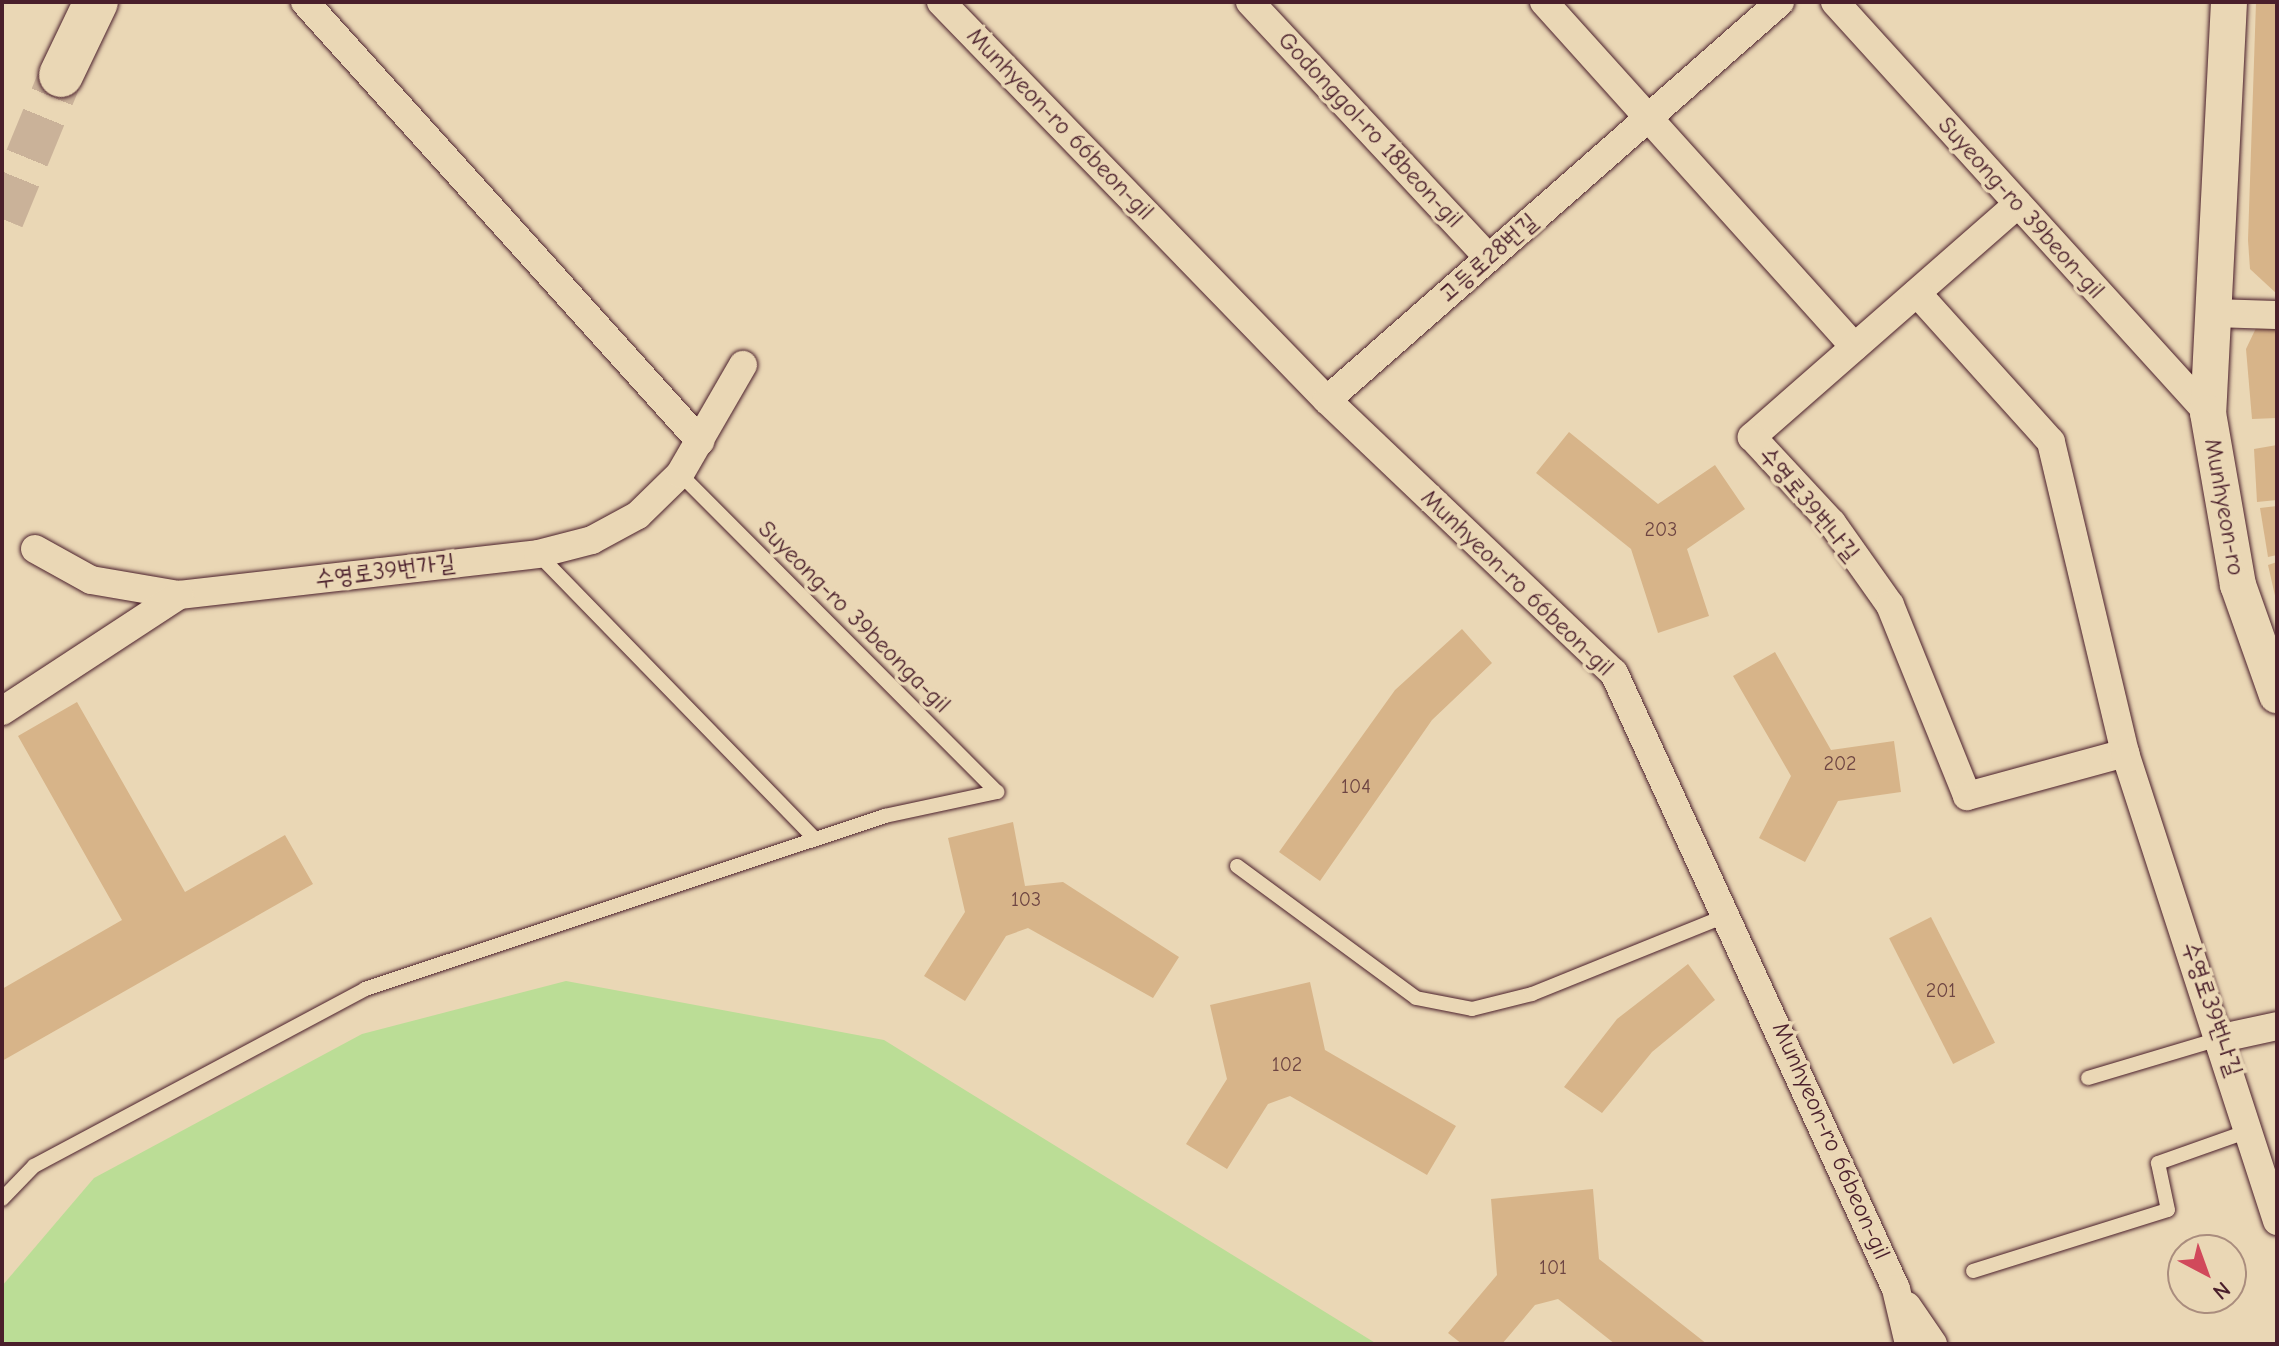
<!DOCTYPE html>
<html>
<head>
<meta charset="utf-8">
<style>
  body { margin:0 }
  #map { position:relative; width:2279px; height:1346px; overflow:hidden; background:#ead7b5; font-family:"Comic Neue","Poor Story",sans-serif }
  div>[style] { position:absolute }
  .green>* { inset:0; background:#bbdd96 }
  .building>* { inset:0; background:#d7b489; transform-origin:0 0 }
  .trunk-tunnel>* { height:44px; margin-top:-22px; transform-origin:0; background:repeating-linear-gradient(90deg,#cab299 0 44px,transparent 0 66px) }
  .roads { filter:drop-shadow(0 0 2px #4a1f2b) drop-shadow(0 0 2px #4a1f2b) }
  .service>* { height:14px; margin:-7px; padding:0 7px; transform-origin:7px; border-radius:7px; background:#ead7b5 }
  .minor>* { height:28px; margin:-14px; padding:0 14px; transform-origin:14px; border-radius:14px; background:#ead7b5 }
  .tertiary>* { height:36px; margin:-18px; padding:0 18px; transform-origin:18px; border-radius:18px; background:#ead7b5 }
  .trunk>* { height:44px; margin:-22px; padding:0 22px; transform-origin:22px; border-radius:22px; background:#ead7b5 }
  span { translate:-50% -50%; white-space:nowrap; text-align:center; line-height:1.15; -webkit-text-stroke:7px #ead7b5; paint-order:stroke }
  .number-label { font-size:20px; color:#6d4442 }
  .number-label span { -webkit-text-stroke-width:0 }
  .street-label { font-size:24px; color:#4a1f2b }
  .frame { position:absolute; inset:0; border:4px solid #4a1f2b; pointer-events:none }
  .north { position:absolute; left:2167px; top:1234px; width:80px; height:80px; box-sizing:border-box; background:#ead7b5; border:2px solid #aa8d7e; border-radius:50%; rotate:139deg; font-size:22px; font-weight:700; line-height:32px; text-align:center; color:#4a1f2b }
  .north::after { content:''; display:block; margin:auto; width:28px; height:36px; background:#d1495b; clip-path:polygon(50% 0,100% 100%,50% 72%,0 100%) }
</style>
</head>
<body>
<div id="map">
  <div class="green">
    <i style="clip-path:polygon(566px 981px,884px 1040px,1377px 1344px,2px 1344px,2px 1286px,94px 1178px,362px 1034px)"></i>
  </div>
  <div class="building">
    <i style="clip-path:polygon(2256px 2px,2277px 2px,2277px 294px,2250px 269px,2248px 240px)"></i>
    <i style="clip-path:polygon(2277px 325px,2277px 418px,2252px 419px,2246px 349px,2257px 326px)"></i>
    <i style="clip-path:polygon(1569px 432px,1658px 504px,1715px 465px,1745px 509px,1687px 549px,1709px 616px,1658px 633px,1631px 549px,1536px 473px)"></i>
    <i style="clip-path:polygon(2277px 445px,2277px 500px,2257px 502px,2254px 449px)"></i>
    <i style="clip-path:polygon(2277px 506px,2277px 555px,2268px 557px,2260px 508px)"></i>
    <i style="clip-path:polygon(2277px 562px,2277px 600px,2276px 600px,2268px 565px)"></i>
    <i style="clip-path:polygon(1462px 629px,1492px 663px,1432px 720px,1320px 881px,1279px 852px,1395px 690px)"></i>
    <i style="clip-path:polygon(1775px 652px,1831px 750px,1894px 741px,1901px 792px,1838px 801px,1805px 862px,1759px 838px,1791px 776px,1733px 676px)"></i>
    <i style="clip-path:polygon(77px 702px,185px 892px,285px 835px,313px 884px,2px 1061px,2px 989px,122px 920px,18px 736px)"></i>
    <i style="clip-path:polygon(1013px 822px,1025px 886px,1063px 882px,1179px 957px,1153px 998px,1028px 928px,1006px 936px,965px 1001px,924px 976px,965px 912px,948px 838px)"></i>
    <i style="left:1931px;top:917px;width:141px;height:47px;rotate:63deg"></i>
    <i style="clip-path:polygon(1688px 964px,1715px 1000px,1652px 1052px,1602px 1113px,1564px 1087px,1617px 1019px)"></i>
    <i style="clip-path:polygon(1310px 982px,1325px 1050px,1456px 1126px,1427px 1175px,1290px 1096px,1268px 1104px,1227px 1169px,1186px 1144px,1227px 1079px,1210px 1005px)"></i>
    <i style="clip-path:polygon(1593px 1189px,1599px 1259px,1707px 1344px,1615px 1344px,1558px 1299px,1535px 1305px,1502px 1344px,1462px 1344px,1448px 1333px,1497px 1275px,1491px 1199px)"></i>
  </div>
  <div class="trunk-tunnel">
    <i style="left:2px;top:219px;width:156px;rotate:-67.7deg"></i>
  </div>
  <div class="roads">
    <div class="service">
      <i style="left:680px;top:474px;width:449px;rotate:45.1deg"></i>
      <i style="left:538px;top:554px;width:397px;rotate:45.8deg"></i>
      <i style="left:1237px;top:866px;width:222px;rotate:36.4deg"></i>
      <i style="left:1416px;top:998px;width:57px;rotate:11.1deg"></i>
      <i style="left:1472px;top:1009px;width:62px;rotate:-14deg"></i>
      <i style="left:1532px;top:994px;width:214px;rotate:-22deg"></i>
      <i style="left:2088px;top:1078px;width:140px;rotate:-16.6deg"></i>
      <i style="left:2px;top:1199px;width:46px;rotate:-45.9deg"></i>
      <i style="left:34px;top:1166px;width:375px;rotate:-28.1deg"></i>
      <i style="left:365px;top:989px;width:548px;rotate:-18.4deg"></i>
      <i style="left:885px;top:816px;width:115px;rotate:-12.1deg"></i>
      <i style="left:1973px;top:1271px;width:204px;rotate:-17.4deg"></i>
      <i style="left:2168px;top:1210px;width:48px;rotate:-102deg"></i>
      <i style="left:2158px;top:1163px;width:99px;rotate:-19.5deg"></i>
    </div>
    <div class="minor">
      <i style="left:305px;top:2px;width:591px;rotate:48.02deg"></i>
      <i style="left:941px;top:2px;width:554px;rotate:45.88deg"></i>
      <i style="left:1327px;top:400px;width:396px;rotate:43.6deg"></i>
      <i style="left:1614px;top:673px;width:677px;rotate:65.4deg"></i>
      <i style="left:1896px;top:1289px;width:57px;rotate:76.7deg"></i>
      <i style="left:1250px;top:2px;width:350px;rotate:47deg"></i>
      <i style="left:1544px;top:2px;width:464px;rotate:48deg"></i>
      <i style="left:1835px;top:2px;width:555px;rotate:47.77deg"></i>
      <i style="left:2018px;top:204px;width:354px;rotate:138.8deg"></i>
      <i style="left:1752px;top:437px;width:117px;rotate:47.1deg"></i>
      <i style="left:1832px;top:523px;width:100px;rotate:54.7deg"></i>
      <i style="left:1890px;top:605px;width:206px;rotate:68deg"></i>
      <i style="left:1967px;top:796px;width:164px;rotate:-15.2deg"></i>
      <i style="left:1917px;top:293px;width:200px;rotate:48deg"></i>
      <i style="left:2051px;top:442px;width:320px;rotate:76.6deg"></i>
      <i style="left:2125px;top:753px;width:492px;rotate:72deg"></i>
      <i style="left:2212px;top:313px;width:65px;rotate:1.8deg"></i>
      <i style="left:1327px;top:400px;width:603px;rotate:-41.3deg"></i>
      <i style="left:35px;top:549px;width:64px;rotate:29deg"></i>
      <i style="left:91px;top:580px;width:89px;rotate:9.7deg"></i>
      <i style="left:179px;top:595px;width:361px;rotate:-6.5deg"></i>
      <i style="left:538px;top:554px;width:56px;rotate:-14.5deg"></i>
      <i style="left:592px;top:540px;width:52px;rotate:-28.5deg"></i>
      <i style="left:638px;top:515px;width:59px;rotate:-44.3deg"></i>
      <i style="left:680px;top:474px;width:126px;rotate:-60deg"></i>
      <i style="left:2px;top:711px;width:212px;rotate:-33.2deg"></i>
      <i style="left:2222px;top:1038px;width:56px;rotate:-12.3deg"></i>
      <i style="left:1907px;top:1306px;width:46px;rotate:55.6deg"></i>
    </div>
    <div class="tertiary">
      <i style="left:2229px;top:2px;width:412px;rotate:92.9deg"></i>
      <i style="left:2208px;top:413px;width:175px;rotate:80.1deg"></i>
      <i style="left:2238px;top:585px;width:117px;rotate:70.5deg"></i>
    </div>
    <div class="trunk">
      <i style="left:61px;top:75px;width:81px;rotate:-64.4deg"></i>
    </div>
  </div>
  <div class="number-label">
    <span style="left:1661px;top:529px">203</span>
    <span style="left:1840px;top:763px">202</span>
    <span style="left:1356px;top:786px">104</span>
    <span style="left:1026px;top:899px">103</span>
    <span style="left:1941px;top:990px">201</span>
    <span style="left:1287px;top:1064px">102</span>
    <span style="left:1553px;top:1267px">101</span>
  </div>
  <div class="street-label">
    <span style="left:1060px;top:124px;rotate:46deg">Munhyeon-ro 66beon-gil</span>
    <span style="left:1370px;top:130px;rotate:47deg">Godonggol-ro 18beon-gil</span>
    <span style="left:2021px;top:208px;rotate:48deg">Suyeong-ro 39beon-gil</span>
    <span style="left:1488px;top:258px;rotate:-41deg">고등로28번길</span>
    <span style="left:1809px;top:504px;rotate:50deg">수영로39번나길</span>
    <span style="left:2224px;top:507px;rotate:80deg">Munhyeon-ro</span>
    <span style="left:385px;top:571px;rotate:-7deg">수영로39번가길</span>
    <span style="left:1517px;top:583px;rotate:44deg">Munhyeon-ro 66beon-gil</span>
    <span style="left:854px;top:617px;rotate:45deg">Suyeong-ro 39beonga-gil</span>
    <span style="left:2212px;top:1009px;rotate:71deg">수영로39번나길</span>
    <span style="left:1831px;top:1141px;rotate:66deg">Munhyeon-ro 66beon-gil</span>
  </div>
  <div class="frame"></div>
  <div class="north">N</div>
</div>
</body>
</html>
